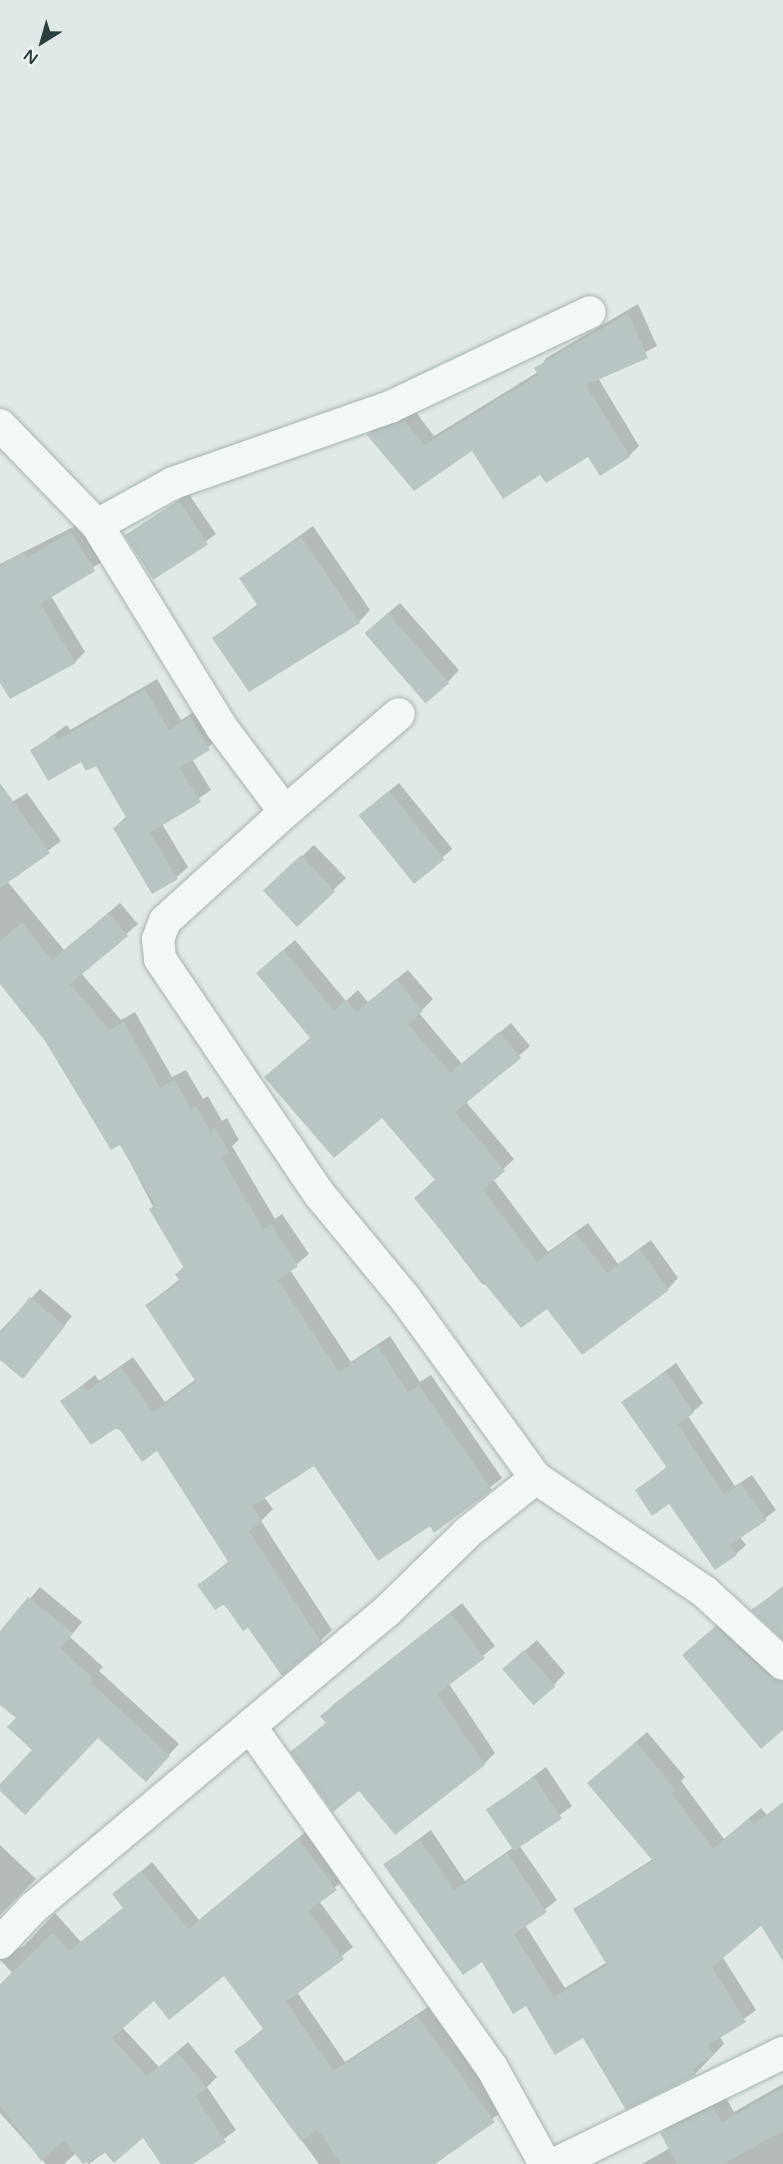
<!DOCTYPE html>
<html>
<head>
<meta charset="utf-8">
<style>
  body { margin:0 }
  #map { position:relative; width:783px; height:2164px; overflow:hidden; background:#e1e9e8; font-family:"Varela Round",sans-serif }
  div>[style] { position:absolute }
  .shadow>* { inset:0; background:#0003; transform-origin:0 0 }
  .building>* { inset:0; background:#b8c5c5; transform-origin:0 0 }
  .roads { filter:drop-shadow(0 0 2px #a6b3b2) drop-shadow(0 0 2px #a6b3b2) }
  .street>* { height:32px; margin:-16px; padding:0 16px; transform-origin:16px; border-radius:16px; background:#f3f7f7 }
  span { translate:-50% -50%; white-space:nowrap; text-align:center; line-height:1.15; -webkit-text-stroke:4.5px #f0f6f6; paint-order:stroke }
  .north { position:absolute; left:12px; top:12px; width:60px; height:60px; -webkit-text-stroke:4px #f0f6f6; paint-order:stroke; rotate:217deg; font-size:16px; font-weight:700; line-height:24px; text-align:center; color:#2a3f3f }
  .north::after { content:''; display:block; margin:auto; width:21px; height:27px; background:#2a3f3f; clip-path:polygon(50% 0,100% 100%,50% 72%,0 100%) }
</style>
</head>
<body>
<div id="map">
  <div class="shadow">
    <i style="clip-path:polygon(638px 304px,657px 346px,598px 378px,639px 446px,629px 456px,588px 455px,541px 473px,472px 448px,414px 489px,368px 435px,378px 425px,415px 411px,434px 436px,538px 372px,546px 358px)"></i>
    <i style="clip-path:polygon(188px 493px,216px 534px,156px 578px,140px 532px)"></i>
    <i style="clip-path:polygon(81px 523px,104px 560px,51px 596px,85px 652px,75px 662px,0 680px,0 564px)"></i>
    <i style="clip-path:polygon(313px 526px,370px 610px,359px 622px,214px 638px,258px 604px,241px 578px)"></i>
    <i style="clip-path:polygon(400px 603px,459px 670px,448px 682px,378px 622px)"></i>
    <i style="clip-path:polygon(157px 679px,181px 720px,202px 707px,220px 738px,192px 759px,211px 790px,162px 824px,188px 867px,177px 877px,114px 828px,127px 816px,96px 764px,32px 750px,67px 725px,70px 730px)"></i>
    <i style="left:399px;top:783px;width:85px;height:51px;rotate:51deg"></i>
    <i style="clip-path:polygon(27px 793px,61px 841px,7px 881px,64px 950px,120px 903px,138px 924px,81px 973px,121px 1020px,135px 1012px,172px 1077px,186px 1070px,203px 1099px,208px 1096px,222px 1121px,227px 1118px,239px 1140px,232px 1146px,275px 1219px,282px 1214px,309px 1254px,290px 1270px,351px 1362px,390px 1336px,420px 1382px,431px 1375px,502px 1478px,435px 1530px,315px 1464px,264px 1497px,273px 1509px,261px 1521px,332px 1630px,320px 1641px,248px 1625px,199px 1585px,229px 1561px,157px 1449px,62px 1401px,95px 1375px,99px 1381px,133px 1357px,165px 1402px,196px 1379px,147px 1305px,180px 1279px,177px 1274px,184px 1266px,120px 1143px,0 974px,0 809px)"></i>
    <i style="clip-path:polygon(314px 845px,346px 878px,297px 925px,277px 880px)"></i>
    <i style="clip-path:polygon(295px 940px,346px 1001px,358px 990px,368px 1002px,408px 970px,433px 999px,419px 1013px,462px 1064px,511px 1023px,530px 1046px,466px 1102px,514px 1159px,493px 1179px,548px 1252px,588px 1223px,618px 1264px,651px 1240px,678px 1278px,668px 1289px,547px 1306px,488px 1282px,483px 1285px,416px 1198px,436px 1179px,311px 1037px,268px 963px)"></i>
    <i style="clip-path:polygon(40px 1289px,72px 1316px,31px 1368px,0 1358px,0 1331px)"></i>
    <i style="clip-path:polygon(676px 1363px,703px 1403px,688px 1416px,735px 1486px,752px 1475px,776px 1510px,740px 1537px,746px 1545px,736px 1554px,670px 1502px,637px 1490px,668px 1466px,622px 1403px)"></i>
    <i style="clip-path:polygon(783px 1586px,783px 1637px,754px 1610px)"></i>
    <i style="clip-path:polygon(40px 1587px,82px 1622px,70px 1637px,103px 1667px,99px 1671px,179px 1744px,156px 1769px,98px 1736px,0 1789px,34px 1750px,18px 1718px,0 1703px,0 1633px)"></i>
    <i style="clip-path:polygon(462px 1603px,495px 1646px,449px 1684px,495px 1753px,484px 1764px,359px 1789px,292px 1752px,327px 1722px,322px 1716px,333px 1705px)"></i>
    <i style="clip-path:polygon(728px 1616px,783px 1669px,783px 1728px,696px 1643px)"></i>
    <i style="clip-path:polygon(537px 1640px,565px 1673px,554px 1685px,504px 1669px)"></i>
    <i style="clip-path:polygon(647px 1732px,685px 1777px,681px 1781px,724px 1839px,761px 1808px,767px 1815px,783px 1802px,783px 1959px,762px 1924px,722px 1956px,756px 2010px,720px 2037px,724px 2044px,695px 2074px,583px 2036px,526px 2004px,385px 1864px,431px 1830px,465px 1881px,514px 1847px,488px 1810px,546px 1767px,572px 1806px,519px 1845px,557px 1900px,525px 1925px,565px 1988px,607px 1962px,574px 1909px,653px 1859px,600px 1773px)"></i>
    <i style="clip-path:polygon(309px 1829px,346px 1878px,319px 1901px,353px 1947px,297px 1992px,345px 2062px,428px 2007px,504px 2110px,432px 2164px,319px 2164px,236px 2051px,264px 2028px,224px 1974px,154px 1999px,122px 2027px,159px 2067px,188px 2042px,217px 2077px,207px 2087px,236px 2130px,190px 2164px,163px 2164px,144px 2136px,106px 2151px,89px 2164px,76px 2153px,64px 2164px,46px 2164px,0 2113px,0 1993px,12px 1973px,0 1959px,24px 1946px,55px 1913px,81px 1942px,124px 1907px,114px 1895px,152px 1862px,199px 1920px)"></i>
    <i style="clip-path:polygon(0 1845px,36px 1879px,0 1915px)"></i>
    <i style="clip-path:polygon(783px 2084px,783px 2164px,642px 2164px,670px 2148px,662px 2133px,673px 2122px,725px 2096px,734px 2112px)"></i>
  </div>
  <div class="building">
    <i style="clip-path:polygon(628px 313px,648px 358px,586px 385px,630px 457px,600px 476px,588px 457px,546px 483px,540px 475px,503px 499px,472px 451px,414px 491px,366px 434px,404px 420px,424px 445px,538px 375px,534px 368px)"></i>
    <i style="left:179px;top:500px;width:53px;height:65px;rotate:57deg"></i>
    <i style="clip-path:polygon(71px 532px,95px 571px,40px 604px,76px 663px,10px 699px,0 683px,0 566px,23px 552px,26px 558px)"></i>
    <i style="clip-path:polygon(301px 537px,360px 623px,249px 692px,212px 638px,258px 606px,239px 578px)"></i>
    <i style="left:388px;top:613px;width:93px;height:31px;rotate:49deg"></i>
    <i style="clip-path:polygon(145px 689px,169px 730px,190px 717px,210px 750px,180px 768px,201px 802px,150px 833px,178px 879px,152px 894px,113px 828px,127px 819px,96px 766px,86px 771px,81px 762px,48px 781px,30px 750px,55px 735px,58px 740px)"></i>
    <i style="clip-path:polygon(0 783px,50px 853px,0 888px)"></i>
    <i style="left:389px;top:791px;width:88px;height:39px;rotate:51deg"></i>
    <i style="left:301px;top:855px;width:50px;height:52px;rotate:47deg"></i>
    <i style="clip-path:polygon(108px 913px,128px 936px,70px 984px,109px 1030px,124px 1022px,160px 1088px,174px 1080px,191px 1109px,196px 1106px,210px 1131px,215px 1128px,229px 1152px,221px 1157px,263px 1229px,271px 1224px,298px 1266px,278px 1280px,339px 1372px,378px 1346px,408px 1392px,419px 1385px,492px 1490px,434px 1533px,430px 1526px,378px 1561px,314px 1466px,252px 1506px,262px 1522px,249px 1531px,322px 1643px,282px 1676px,248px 1628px,243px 1631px,224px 1604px,215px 1610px,197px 1585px,229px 1563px,157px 1451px,142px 1462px,118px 1427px,91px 1445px,60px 1401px,83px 1385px,87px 1391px,121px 1367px,153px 1412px,196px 1382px,145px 1305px,180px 1282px,175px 1274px,184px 1268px,149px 1209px,155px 1205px,120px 1145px,111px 1150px,45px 1041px,0 984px,0 941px,22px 923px,52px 960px)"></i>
    <i style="clip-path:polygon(283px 950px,334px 1010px,346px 1000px,357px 1012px,396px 979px,423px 1011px,408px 1024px,450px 1073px,499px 1032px,521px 1058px,455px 1112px,505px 1171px,483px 1190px,537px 1262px,576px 1233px,607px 1273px,639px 1249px,669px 1290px,582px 1355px,547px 1309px,521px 1328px,414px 1198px,435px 1180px,382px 1118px,334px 1158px,264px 1077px,310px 1038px,256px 973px)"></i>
    <i style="clip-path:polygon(30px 1297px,65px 1326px,23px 1379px,0 1360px,0 1334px)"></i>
    <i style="clip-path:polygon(666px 1371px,694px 1413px,678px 1424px,724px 1495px,741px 1483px,767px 1520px,730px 1545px,737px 1555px,715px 1570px,669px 1504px,652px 1516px,635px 1490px,667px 1468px,621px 1402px)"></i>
    <i style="clip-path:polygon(783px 1587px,783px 1640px,751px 1610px)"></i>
    <i style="clip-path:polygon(28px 1597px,73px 1633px,60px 1648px,93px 1678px,90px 1682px,170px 1756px,146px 1782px,98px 1738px,25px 1815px,0 1791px,0 1784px,32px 1750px,7px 1727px,16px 1718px,0 1705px,0 1631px)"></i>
    <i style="clip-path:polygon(450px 1613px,485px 1658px,437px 1694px,485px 1765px,395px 1835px,359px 1791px,333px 1812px,290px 1752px,326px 1723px,320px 1716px)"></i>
    <i style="clip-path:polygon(716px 1626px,771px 1677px,783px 1681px,783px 1730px,761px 1749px,682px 1655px)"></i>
    <i style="left:524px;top:1650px;width:48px;height:29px;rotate:49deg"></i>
    <i style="clip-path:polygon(636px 1742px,675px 1789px,671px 1793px,713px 1849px,749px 1818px,755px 1824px,783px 1802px,783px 1961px,761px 1926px,712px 1967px,746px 2022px,708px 2045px,714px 2055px,692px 2069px,696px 2075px,626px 2110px,583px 2038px,555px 2055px,526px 2006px,513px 2014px,482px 1962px,463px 1975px,383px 1864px,420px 1840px,454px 1890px,507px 1853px,547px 1912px,514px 1934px,554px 1997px,607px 1965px,573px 1909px,653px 1861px,587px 1783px)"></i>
    <i style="left:534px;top:1777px;width:50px;height:58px;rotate:56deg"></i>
    <i style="clip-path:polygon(298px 1839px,337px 1890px,308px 1911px,344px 1959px,286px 2002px,334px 2071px,417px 2016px,495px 2122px,435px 2164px,341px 2164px,318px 2130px,301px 2141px,234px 2051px,264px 2030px,224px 1976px,169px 2020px,154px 2001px,112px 2038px,147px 2076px,177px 2052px,207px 2088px,196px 2097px,226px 2142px,193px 2164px,161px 2164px,143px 2138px,114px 2163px,105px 2153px,83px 2164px,64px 2140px,41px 2161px,0 2105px,0 1984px,53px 1933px,69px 1951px,123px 1908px,112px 1894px,141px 1871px,188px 1929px)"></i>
    <i style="clip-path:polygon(783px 2088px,783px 2131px,723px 2164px,677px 2164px,660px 2133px,713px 2107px,722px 2122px)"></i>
  </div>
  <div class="roads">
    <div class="street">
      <i style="left:0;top:425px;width:139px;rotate:45.9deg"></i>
      <i style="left:97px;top:525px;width:238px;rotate:58.4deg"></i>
      <i style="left:222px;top:728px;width:105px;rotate:53.1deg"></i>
      <i style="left:285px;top:812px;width:162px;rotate:137.8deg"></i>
      <i style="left:165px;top:921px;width:19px;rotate:111deg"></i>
      <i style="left:158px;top:939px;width:20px;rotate:84deg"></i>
      <i style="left:160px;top:959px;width:285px;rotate:55.9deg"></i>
      <i style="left:320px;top:1195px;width:134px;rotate:50.5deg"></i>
      <i style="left:405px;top:1298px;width:223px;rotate:54deg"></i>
      <i style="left:536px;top:1478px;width:204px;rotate:34deg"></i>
      <i style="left:705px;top:1592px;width:106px;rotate:42.7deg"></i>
      <i style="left:97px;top:525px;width:87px;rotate:-28.9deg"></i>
      <i style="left:173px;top:483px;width:230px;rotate:-19.3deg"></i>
      <i style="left:390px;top:407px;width:221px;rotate:-25.4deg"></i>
      <i style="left:285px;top:812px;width:150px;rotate:-40.7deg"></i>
      <i style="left:250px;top:1726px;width:417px;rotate:54.7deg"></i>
      <i style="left:491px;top:2066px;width:112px;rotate:61.1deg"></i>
      <i style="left:0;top:1943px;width:48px;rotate:-46.7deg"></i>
      <i style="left:33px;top:1908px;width:461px;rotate:-40deg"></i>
      <i style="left:386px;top:1612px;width:115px;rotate:-44.3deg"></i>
      <i style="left:468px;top:1532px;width:87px;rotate:-38.5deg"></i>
      <i style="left:555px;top:2164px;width:254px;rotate:-26deg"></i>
    </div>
  </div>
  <div class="north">N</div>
</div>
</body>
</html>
